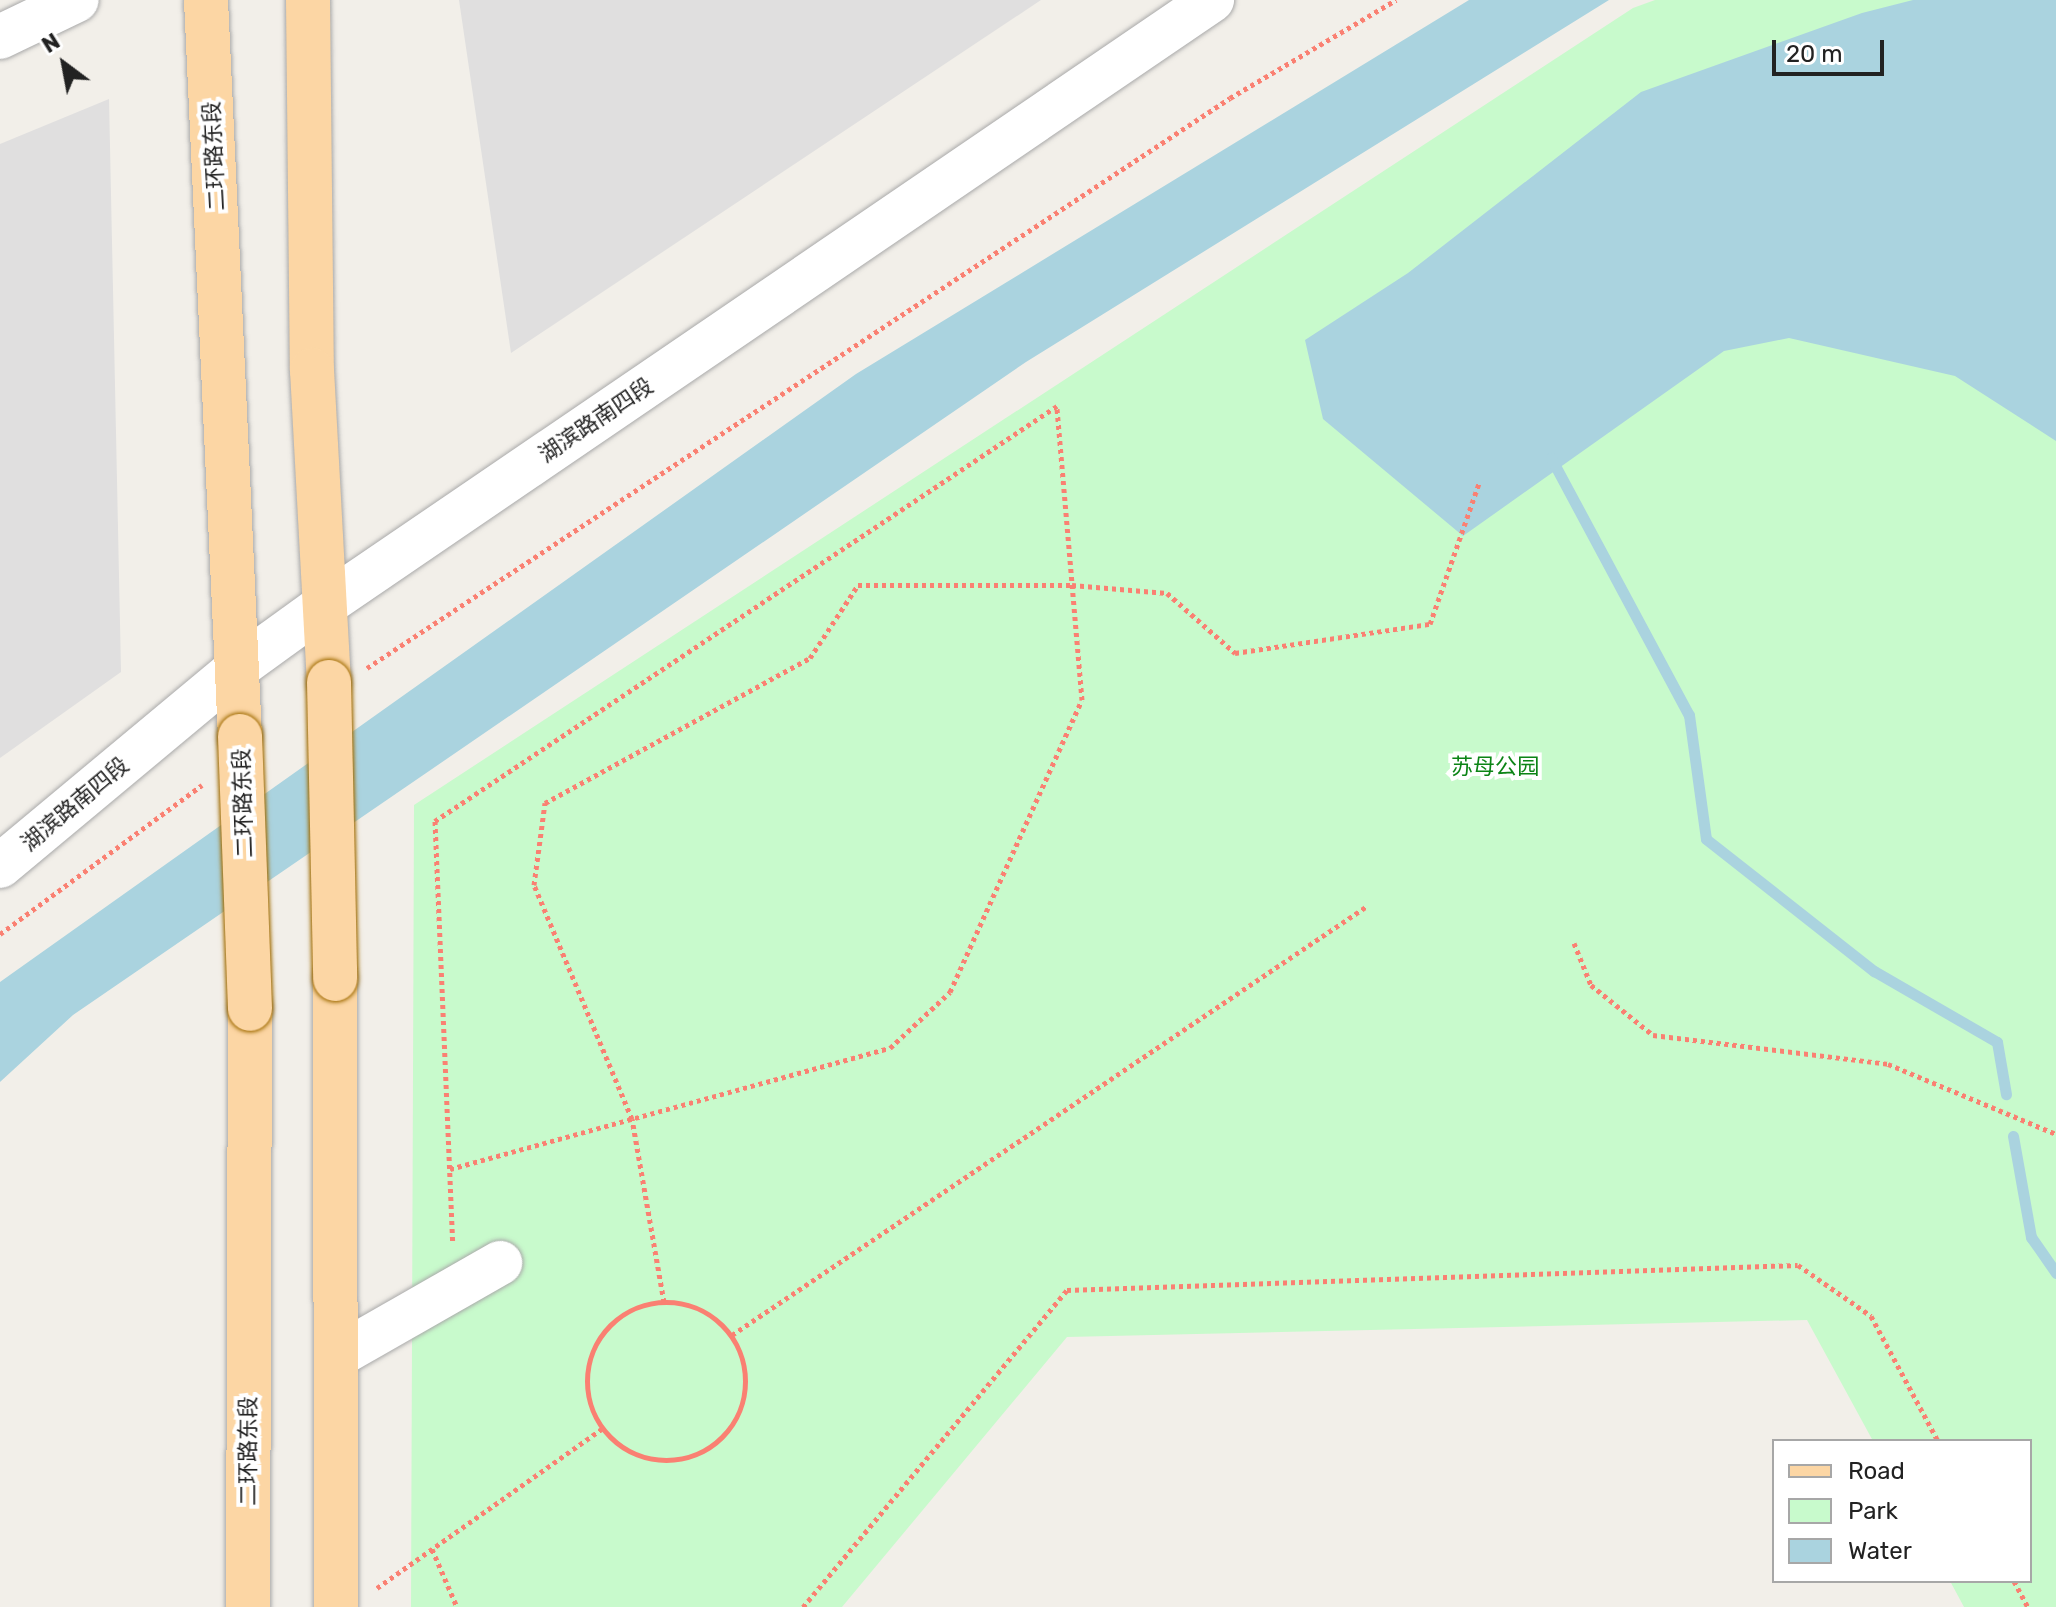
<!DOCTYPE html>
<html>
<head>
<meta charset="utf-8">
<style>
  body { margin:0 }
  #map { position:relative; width:2056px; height:1607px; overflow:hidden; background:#f2efe9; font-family:Rubik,"Noto Sans SC",sans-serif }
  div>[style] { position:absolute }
  .residential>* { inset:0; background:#e0dfdf }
  .park>* { inset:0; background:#c8facc }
  .water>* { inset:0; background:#aad3df }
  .stream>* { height:11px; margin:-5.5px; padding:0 5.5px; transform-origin:5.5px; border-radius:5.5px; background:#aad3df }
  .path>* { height:5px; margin-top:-2.5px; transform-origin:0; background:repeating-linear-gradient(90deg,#fa8072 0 4px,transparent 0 8px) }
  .path>.ring { margin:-2.5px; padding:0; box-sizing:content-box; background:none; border:5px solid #fa8072; border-radius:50% }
  .roads { filter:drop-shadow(0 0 2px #a9a9a9) drop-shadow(0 0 2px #a9a9a9) }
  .minor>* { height:44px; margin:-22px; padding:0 22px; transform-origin:22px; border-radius:22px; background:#fff }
  .major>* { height:44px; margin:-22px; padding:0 22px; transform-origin:22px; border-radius:22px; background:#fcd6a4 }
  .bridges { filter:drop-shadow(0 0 2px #a06b00) drop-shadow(0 0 2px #a06b00) }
  .major-bridge>* { height:44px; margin:-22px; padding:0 22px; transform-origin:22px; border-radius:22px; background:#fcd6a4 }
  span { translate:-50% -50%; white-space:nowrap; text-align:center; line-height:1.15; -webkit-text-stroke:8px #fff; paint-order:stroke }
  .street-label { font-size:22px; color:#222 }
  .park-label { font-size:22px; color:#0c8416 }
  .legend { position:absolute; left:1772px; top:1439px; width:260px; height:144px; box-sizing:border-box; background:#fff; border:2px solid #a7a7a7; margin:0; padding:10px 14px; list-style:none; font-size:24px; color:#222 }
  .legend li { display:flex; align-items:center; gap:16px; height:40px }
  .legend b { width:40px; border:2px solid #a7a7a7 }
  .north { position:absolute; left:24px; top:24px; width:80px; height:80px; -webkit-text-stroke:6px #fff; paint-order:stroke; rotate:328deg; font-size:22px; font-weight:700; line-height:32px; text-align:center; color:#222 }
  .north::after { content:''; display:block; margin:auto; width:28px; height:36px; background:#222; clip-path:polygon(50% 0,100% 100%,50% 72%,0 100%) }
  .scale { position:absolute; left:1772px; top:40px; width:112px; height:36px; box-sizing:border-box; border:4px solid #222; border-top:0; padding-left:10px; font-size:24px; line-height:28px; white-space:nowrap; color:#222; -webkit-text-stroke:6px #fff; paint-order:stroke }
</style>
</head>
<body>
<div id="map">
  <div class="residential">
    <i style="clip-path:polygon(459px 0,1041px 0,511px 353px)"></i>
    <i style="clip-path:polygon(109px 99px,121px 672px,0 758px,0 144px)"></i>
  </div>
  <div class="park">
    <i style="clip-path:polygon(1655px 0,2056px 0,2056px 1607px,1964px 1607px,1950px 1581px,2030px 1581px,2030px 1441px,1873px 1441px,1807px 1320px,1067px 1337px,842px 1607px,411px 1607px,414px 805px,1633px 8px)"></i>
  </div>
  <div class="water">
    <i style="clip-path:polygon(1469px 0,1609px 0,1026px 362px,73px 1015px,0 1082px,0 982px,856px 374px)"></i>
    <i style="clip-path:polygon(1913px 0,2056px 0,2056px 441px,1955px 376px,1789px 338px,1724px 351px,1463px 536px,1323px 419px,1305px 340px,1408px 273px,1641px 92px,1862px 13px)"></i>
  </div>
  <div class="stream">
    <i style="left:1551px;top:458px;width:292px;rotate:61.8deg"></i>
    <i style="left:1689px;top:715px;width:125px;rotate:82.2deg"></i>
    <i style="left:1706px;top:839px;width:214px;rotate:38.2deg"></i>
    <i style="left:1874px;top:971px;width:142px;rotate:30deg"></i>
    <i style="left:1997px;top:1042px;width:53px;rotate:80.2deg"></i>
    <i style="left:2013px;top:1136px;width:103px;rotate:79.9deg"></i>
    <i style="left:2031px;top:1237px;width:44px;rotate:55.2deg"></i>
  </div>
  <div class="path">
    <i style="left:367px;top:668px;width:1034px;rotate:-33.44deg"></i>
    <i style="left:1230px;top:98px;width:193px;rotate:-30.6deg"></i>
    <i style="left:0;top:934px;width:251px;rotate:-36.4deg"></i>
    <i style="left:1574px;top:943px;width:45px;rotate:68deg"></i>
    <i style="left:1591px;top:985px;width:80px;rotate:38.9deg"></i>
    <i style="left:1653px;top:1035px;width:237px;rotate:7deg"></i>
    <i style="left:1888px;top:1064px;width:182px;rotate:22.6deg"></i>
    <i style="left:450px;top:1169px;width:456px;rotate:-15.4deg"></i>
    <i style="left:890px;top:1048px;width:82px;rotate:-43deg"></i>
    <i style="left:950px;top:992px;width:320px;rotate:-65.7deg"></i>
    <i style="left:1082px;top:700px;width:295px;rotate:-94.9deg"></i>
    <i style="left:1057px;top:406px;width:748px;rotate:146.29deg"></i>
    <i style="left:435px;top:821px;width:421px;rotate:87.6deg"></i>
    <i style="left:664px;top:1302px;width:186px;rotate:-99.9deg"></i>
    <i style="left:632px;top:1119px;width:254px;rotate:-112.7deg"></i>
    <i style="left:534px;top:885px;width:83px;rotate:-82.4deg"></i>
    <i style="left:545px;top:803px;width:302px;rotate:-28.7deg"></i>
    <i style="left:810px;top:658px;width:87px;rotate:-56.7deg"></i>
    <i style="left:858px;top:585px;width:214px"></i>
    <i style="left:1072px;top:585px;width:95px;rotate:4.8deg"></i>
    <i style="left:1167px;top:593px;width:91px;rotate:41.4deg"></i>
    <i style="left:1235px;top:653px;width:197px;rotate:-8.5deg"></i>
    <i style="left:1430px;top:624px;width:149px;rotate:-70.8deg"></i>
    <i class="ring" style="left:587px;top:1302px;width:153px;height:153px"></i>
    <i style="left:732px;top:1335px;width:766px;rotate:-34.04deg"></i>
    <i style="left:432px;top:1549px;width:63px;rotate:66.7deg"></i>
    <i style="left:2014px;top:1581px;width:30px;rotate:62deg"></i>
    <i style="left:377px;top:1588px;width:277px;rotate:-35.3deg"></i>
    <i style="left:803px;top:1607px;width:413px;rotate:-50.2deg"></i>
    <i style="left:1067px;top:1290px;width:731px;rotate:-1.96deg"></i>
    <i style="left:1798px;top:1265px;width:89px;rotate:34.9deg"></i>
    <i style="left:1871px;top:1316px;width:142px;rotate:61.8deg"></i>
  </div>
  <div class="roads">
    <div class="minor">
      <i style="left:0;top:37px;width:85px;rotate:-25.7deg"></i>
      <i style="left:0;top:866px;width:312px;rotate:-39.8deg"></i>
      <i style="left:240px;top:666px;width:102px;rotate:-35.9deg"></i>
      <i style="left:323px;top:606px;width:1076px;rotate:-34.28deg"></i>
      <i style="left:337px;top:1356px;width:188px;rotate:-29.7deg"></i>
    </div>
    <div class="major">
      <i style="left:206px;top:0;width:737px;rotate:87.36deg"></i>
      <i style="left:308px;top:0;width:370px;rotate:89.4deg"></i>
      <i style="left:312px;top:370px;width:312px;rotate:86.9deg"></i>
      <i style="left:335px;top:979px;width:628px;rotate:89.91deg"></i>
      <i style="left:248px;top:1607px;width:598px;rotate:-89.81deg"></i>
    </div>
  </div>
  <div class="bridges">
    <div class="major-bridge">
      <i style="left:329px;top:682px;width:297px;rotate:88.8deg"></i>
      <i style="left:240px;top:736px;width:273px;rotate:87.9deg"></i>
    </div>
  </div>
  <div class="street-label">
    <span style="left:214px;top:156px;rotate:-93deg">二环路东段</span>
    <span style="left:596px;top:420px;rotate:-34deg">湖滨路南四段</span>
    <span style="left:243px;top:803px;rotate:-92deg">二环路东段</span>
    <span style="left:75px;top:804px;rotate:-40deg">湖滨路南四段</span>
    <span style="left:248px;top:1451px;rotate:-90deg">二环路东段</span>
  </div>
  <div class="park-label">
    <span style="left:1495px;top:767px">苏母公园</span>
  </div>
  <ul class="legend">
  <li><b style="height:10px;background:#fcd6a4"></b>Road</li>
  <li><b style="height:22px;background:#c8facc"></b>Park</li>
  <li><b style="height:22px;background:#aad3df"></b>Water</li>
  </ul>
  <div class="north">N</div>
  <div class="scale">20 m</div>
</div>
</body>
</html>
